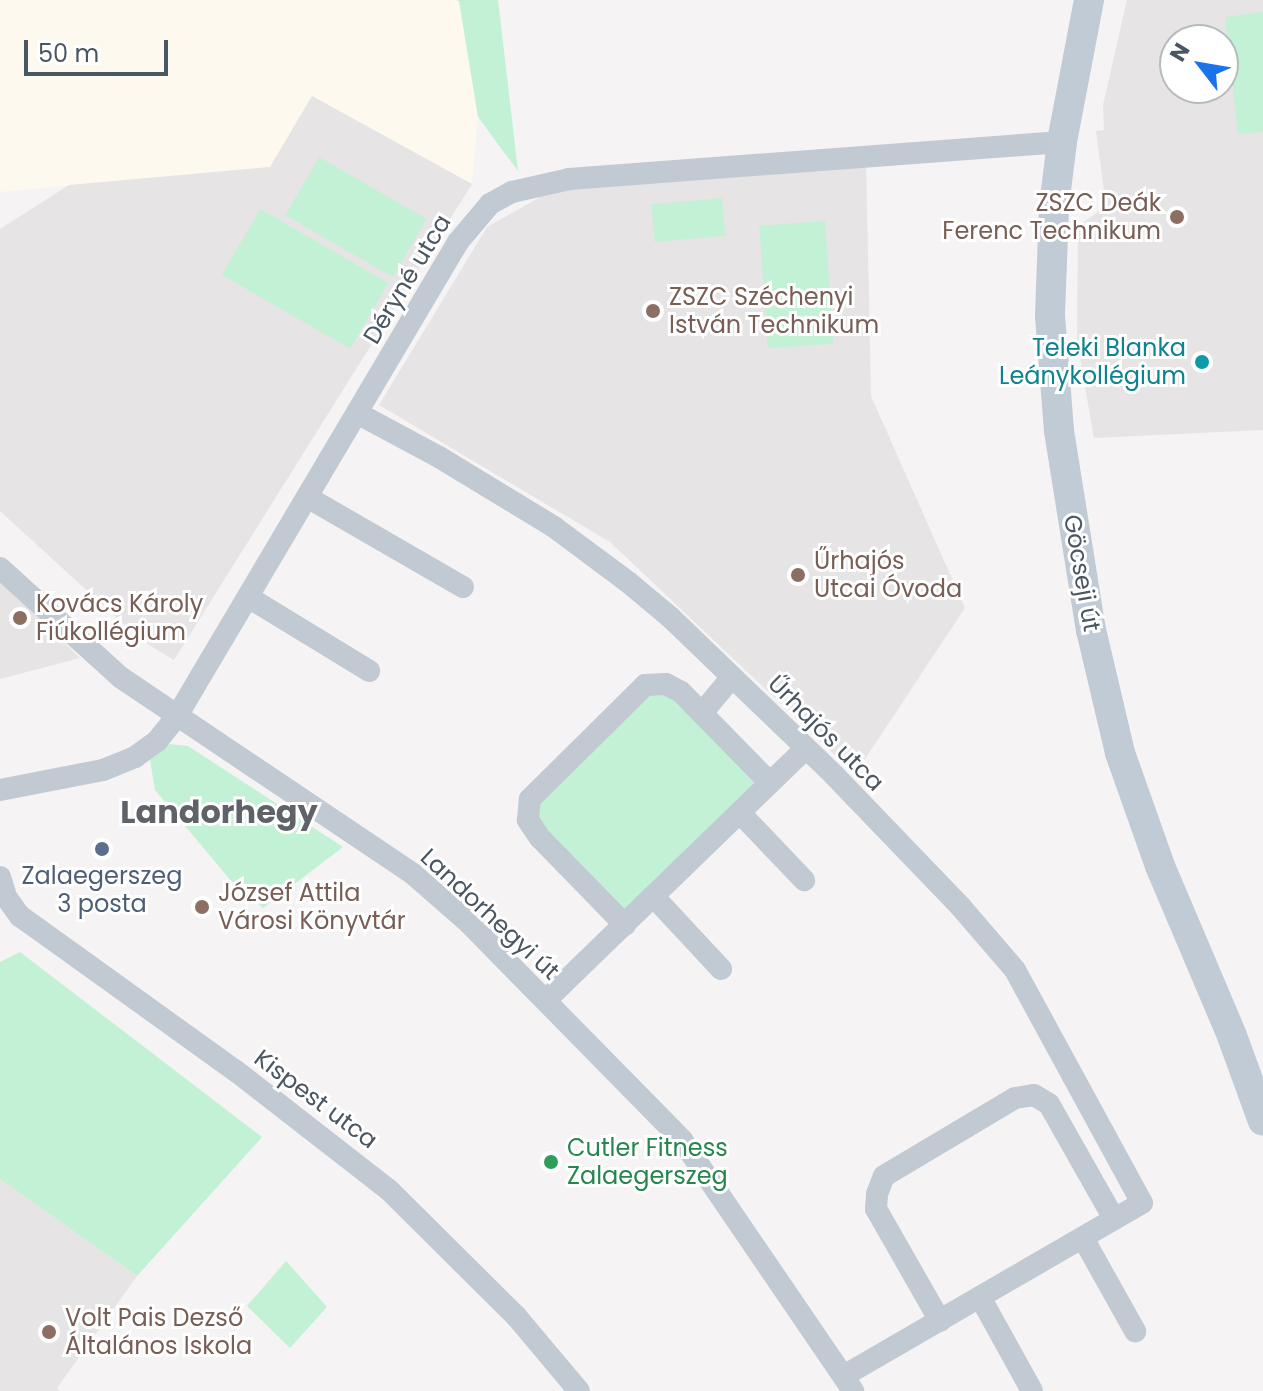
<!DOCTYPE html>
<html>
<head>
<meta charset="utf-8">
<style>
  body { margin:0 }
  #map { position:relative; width:1263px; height:1391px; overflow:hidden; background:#f5f3f3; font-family:Poppins,sans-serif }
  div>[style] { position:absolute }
  .commercial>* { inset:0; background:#fdf9ef }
  .education>* { inset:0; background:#e6e4e5 }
  .green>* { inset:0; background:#c3f1d5; transform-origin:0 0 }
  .minor>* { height:22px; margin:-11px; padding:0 11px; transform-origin:11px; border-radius:11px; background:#c1cad2 }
  .secondary>* { height:30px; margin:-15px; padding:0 15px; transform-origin:15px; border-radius:15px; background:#c1cbd6 }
  .dots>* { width:22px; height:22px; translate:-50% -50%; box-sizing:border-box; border:4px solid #fff; border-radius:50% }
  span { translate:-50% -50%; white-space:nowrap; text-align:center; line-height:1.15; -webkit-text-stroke:6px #fff; paint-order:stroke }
  .education-label { font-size:24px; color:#785e54 }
  .right { translate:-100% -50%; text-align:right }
  .left { translate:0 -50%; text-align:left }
  .street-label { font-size:24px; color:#4a5661 }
  .culture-label { font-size:24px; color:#0d838f }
  .service-label { font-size:24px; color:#4e5e75 }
  .leisure-label { font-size:24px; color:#27864d }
  .district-label { font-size:32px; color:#5f6368; font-weight:700 }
  .north { position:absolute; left:1159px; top:24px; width:80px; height:80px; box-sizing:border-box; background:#fff; border:2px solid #b7bbc0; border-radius:50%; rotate:301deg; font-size:22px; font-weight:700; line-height:32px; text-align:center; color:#4a5661 }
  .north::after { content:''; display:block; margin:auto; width:28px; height:36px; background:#1a73e8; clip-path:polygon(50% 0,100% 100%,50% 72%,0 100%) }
  .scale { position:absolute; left:24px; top:40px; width:144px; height:36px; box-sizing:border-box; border:4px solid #4a5661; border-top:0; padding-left:10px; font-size:24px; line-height:28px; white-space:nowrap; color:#4a5661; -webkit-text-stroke:6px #fff; paint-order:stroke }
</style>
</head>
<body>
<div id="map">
  <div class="commercial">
    <i style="clip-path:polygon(0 0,459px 0,478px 117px,472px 184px,312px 96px,270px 167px,0 192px)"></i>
  </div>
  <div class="education">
    <i style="clip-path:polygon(evenodd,1127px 0,1263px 0,1263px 430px,1094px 438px,1077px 341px,1078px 226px,1106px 206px,1096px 131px,1104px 130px,1103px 105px,1127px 0,1175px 40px,1223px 40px,1223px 88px,1175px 88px,1175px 40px)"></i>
    <i style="clip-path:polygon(312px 96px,472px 184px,174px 660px,141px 640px,0 511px,0 229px,69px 185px,270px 167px)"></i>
    <i style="clip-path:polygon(866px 160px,871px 396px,965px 608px,855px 774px,610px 542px,379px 405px,487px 227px,558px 187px)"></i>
    <i style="clip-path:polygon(0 578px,80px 658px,0 679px)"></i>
    <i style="clip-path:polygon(0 1179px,137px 1276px,57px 1388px,60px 1391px,0 1391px)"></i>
  </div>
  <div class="green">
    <i style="clip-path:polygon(456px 0,498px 0,518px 171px,478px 117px,459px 1px)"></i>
    <i style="clip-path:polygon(1263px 12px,1263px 132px,1238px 134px,1225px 17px)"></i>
    <i style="left:319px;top:157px;width:124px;height:67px;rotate:30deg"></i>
    <i style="left:722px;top:198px;width:38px;height:71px;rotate:85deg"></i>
    <i style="left:260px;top:209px;width:148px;height:76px;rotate:30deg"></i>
    <i style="left:825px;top:221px;width:123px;height:66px;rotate:86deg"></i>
    <i style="clip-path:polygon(666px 684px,770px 783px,625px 925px,544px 841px,530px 799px,645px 685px)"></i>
    <i style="clip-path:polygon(168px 744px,188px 746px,343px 847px,263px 908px,232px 882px,155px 790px,150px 760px)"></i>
    <i style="clip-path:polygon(20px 952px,262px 1137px,137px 1276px,0 1179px,0 962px)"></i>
    <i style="clip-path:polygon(286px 1261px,327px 1307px,290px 1348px,247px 1306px)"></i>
  </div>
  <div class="minor">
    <i style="left:357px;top:413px;width:93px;rotate:28.2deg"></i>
    <i style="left:439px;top:457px;width:135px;rotate:31.3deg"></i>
    <i style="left:554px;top:527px;width:92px;rotate:36.6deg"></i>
    <i style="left:628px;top:582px;width:55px;rotate:39.8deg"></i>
    <i style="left:670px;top:617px;width:228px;rotate:43.9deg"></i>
    <i style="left:834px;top:775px;width:182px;rotate:46.1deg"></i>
    <i style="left:960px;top:906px;width:84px;rotate:49.3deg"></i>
    <i style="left:1015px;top:970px;width:265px;rotate:61.4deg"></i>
    <i style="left:1142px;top:1203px;width:345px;rotate:149.9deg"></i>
    <i style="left:307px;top:497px;width:180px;rotate:30deg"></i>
    <i style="left:0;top:568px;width:162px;rotate:42.2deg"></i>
    <i style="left:120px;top:677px;width:353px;rotate:33.9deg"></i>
    <i style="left:413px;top:874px;width:73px;rotate:41.1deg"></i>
    <i style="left:468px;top:922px;width:305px;rotate:45.5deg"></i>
    <i style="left:682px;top:1140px;width:304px;rotate:55.7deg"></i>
    <i style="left:248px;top:597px;width:142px;rotate:31.4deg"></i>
    <i style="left:702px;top:713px;width:47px;rotate:-50.2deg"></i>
    <i style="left:0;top:790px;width:105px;rotate:-11deg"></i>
    <i style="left:103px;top:770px;width:35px;rotate:-22deg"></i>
    <i style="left:135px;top:757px;width:27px;rotate:-36deg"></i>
    <i style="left:157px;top:741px;width:32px;rotate:-51deg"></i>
    <i style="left:177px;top:716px;width:551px;rotate:-59.34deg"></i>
    <i style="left:458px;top:242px;width:50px;rotate:-49.9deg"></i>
    <i style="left:490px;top:204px;width:25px;rotate:-29deg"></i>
    <i style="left:512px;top:192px;width:58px;rotate:-12.8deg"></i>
    <i style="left:569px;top:179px;width:494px;rotate:-4.3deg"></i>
    <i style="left:740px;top:813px;width:93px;rotate:46.3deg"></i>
    <i style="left:0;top:877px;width:21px;rotate:73deg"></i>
    <i style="left:6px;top:897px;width:24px;rotate:54deg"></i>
    <i style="left:20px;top:916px;width:266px;rotate:35.7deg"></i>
    <i style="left:236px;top:1071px;width:194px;rotate:37.9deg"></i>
    <i style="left:389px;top:1190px;width:179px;rotate:44.8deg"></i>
    <i style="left:516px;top:1316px;width:98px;rotate:50deg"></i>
    <i style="left:655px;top:898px;width:97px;rotate:47.1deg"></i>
    <i style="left:625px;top:925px;width:122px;rotate:-134.3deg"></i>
    <i style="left:540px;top:838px;width:22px;rotate:-124deg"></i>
    <i style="left:528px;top:820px;width:21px;rotate:-85deg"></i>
    <i style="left:530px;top:799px;width:162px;rotate:-44.7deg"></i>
    <i style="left:645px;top:685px;width:21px;rotate:-3deg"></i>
    <i style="left:666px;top:684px;width:17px;rotate:28deg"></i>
    <i style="left:681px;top:692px;width:127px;rotate:45.6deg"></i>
    <i style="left:546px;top:1000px;width:362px;rotate:-44.1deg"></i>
    <i style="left:1083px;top:1238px;width:107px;rotate:60.8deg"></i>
    <i style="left:980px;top:1297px;width:107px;rotate:61deg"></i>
    <i style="left:940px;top:1321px;width:129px;rotate:-119.7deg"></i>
    <i style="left:876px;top:1209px;width:15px;rotate:-86deg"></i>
    <i style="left:877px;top:1194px;width:19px;rotate:-69deg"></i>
    <i style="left:884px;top:1176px;width:152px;rotate:-30.8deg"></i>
    <i style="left:1015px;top:1098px;width:19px;rotate:-9deg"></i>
    <i style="left:1034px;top:1095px;width:17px;rotate:31deg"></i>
    <i style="left:1049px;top:1104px;width:132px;rotate:60.5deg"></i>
  </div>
  <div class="secondary">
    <i style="left:1089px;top:0;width:145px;rotate:100.8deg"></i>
    <i style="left:1062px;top:142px;width:64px;rotate:97.1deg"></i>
    <i style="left:1054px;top:206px;width:110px;rotate:92.1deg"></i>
    <i style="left:1050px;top:316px;width:115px;rotate:85.5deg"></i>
    <i style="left:1059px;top:431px;width:202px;rotate:80.9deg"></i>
    <i style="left:1091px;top:630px;width:126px;rotate:76.7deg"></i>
    <i style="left:1120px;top:753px;width:120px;rotate:70.5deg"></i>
    <i style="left:1160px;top:866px;width:185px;rotate:67deg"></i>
    <i style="left:1232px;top:1036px;width:90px;rotate:70deg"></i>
  </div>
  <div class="dots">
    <i style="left:1177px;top:217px;background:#8d6e63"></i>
    <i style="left:653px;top:311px;background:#8d6e63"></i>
    <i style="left:1202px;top:362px;background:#0f9aa8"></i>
    <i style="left:798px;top:575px;background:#8d6e63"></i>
    <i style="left:20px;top:618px;background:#8d6e63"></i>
    <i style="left:102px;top:849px;background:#5c6f8a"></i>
    <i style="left:202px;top:907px;background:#8d6e63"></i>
    <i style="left:551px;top:1162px;background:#2e9e5b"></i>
    <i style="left:49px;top:1332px;background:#8d6e63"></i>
  </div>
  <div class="education-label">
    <span class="right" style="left:1161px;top:217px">ZSZC Deák<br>Ferenc Technikum</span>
    <span class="left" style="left:669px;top:311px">ZSZC Széchenyi<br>István Technikum</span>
    <span class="left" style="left:814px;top:575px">Űrhajós<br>Utcai Óvoda</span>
    <span class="left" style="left:36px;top:618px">Kovács Károly<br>Fiúkollégium</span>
    <span class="left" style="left:218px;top:907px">József Attila<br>Városi Könyvtár</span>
    <span class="left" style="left:65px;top:1332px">Volt Pais Dezső<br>Általános Iskola</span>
  </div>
  <div class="street-label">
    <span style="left:407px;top:279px;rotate:-59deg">Déryné utca</span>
    <span style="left:1082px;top:573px;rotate:80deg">Göcseji út</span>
    <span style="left:826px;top:733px;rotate:45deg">Űrhajós utca</span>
    <span style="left:490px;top:914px;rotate:43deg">Landorhegyi út</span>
    <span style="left:316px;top:1099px;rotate:37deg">Kispest utca</span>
  </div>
  <div class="culture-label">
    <span class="right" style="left:1186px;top:362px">Teleki Blanka<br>Leánykollégium</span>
  </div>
  <div class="service-label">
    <span style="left:102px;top:890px">Zalaegerszeg<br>3 posta</span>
  </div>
  <div class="leisure-label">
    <span class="left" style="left:567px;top:1162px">Cutler Fitness<br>Zalaegerszeg</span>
  </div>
  <div class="district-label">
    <span style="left:219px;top:812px">Landorhegy</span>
  </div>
  <div class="north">N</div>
  <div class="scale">50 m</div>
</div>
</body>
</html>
